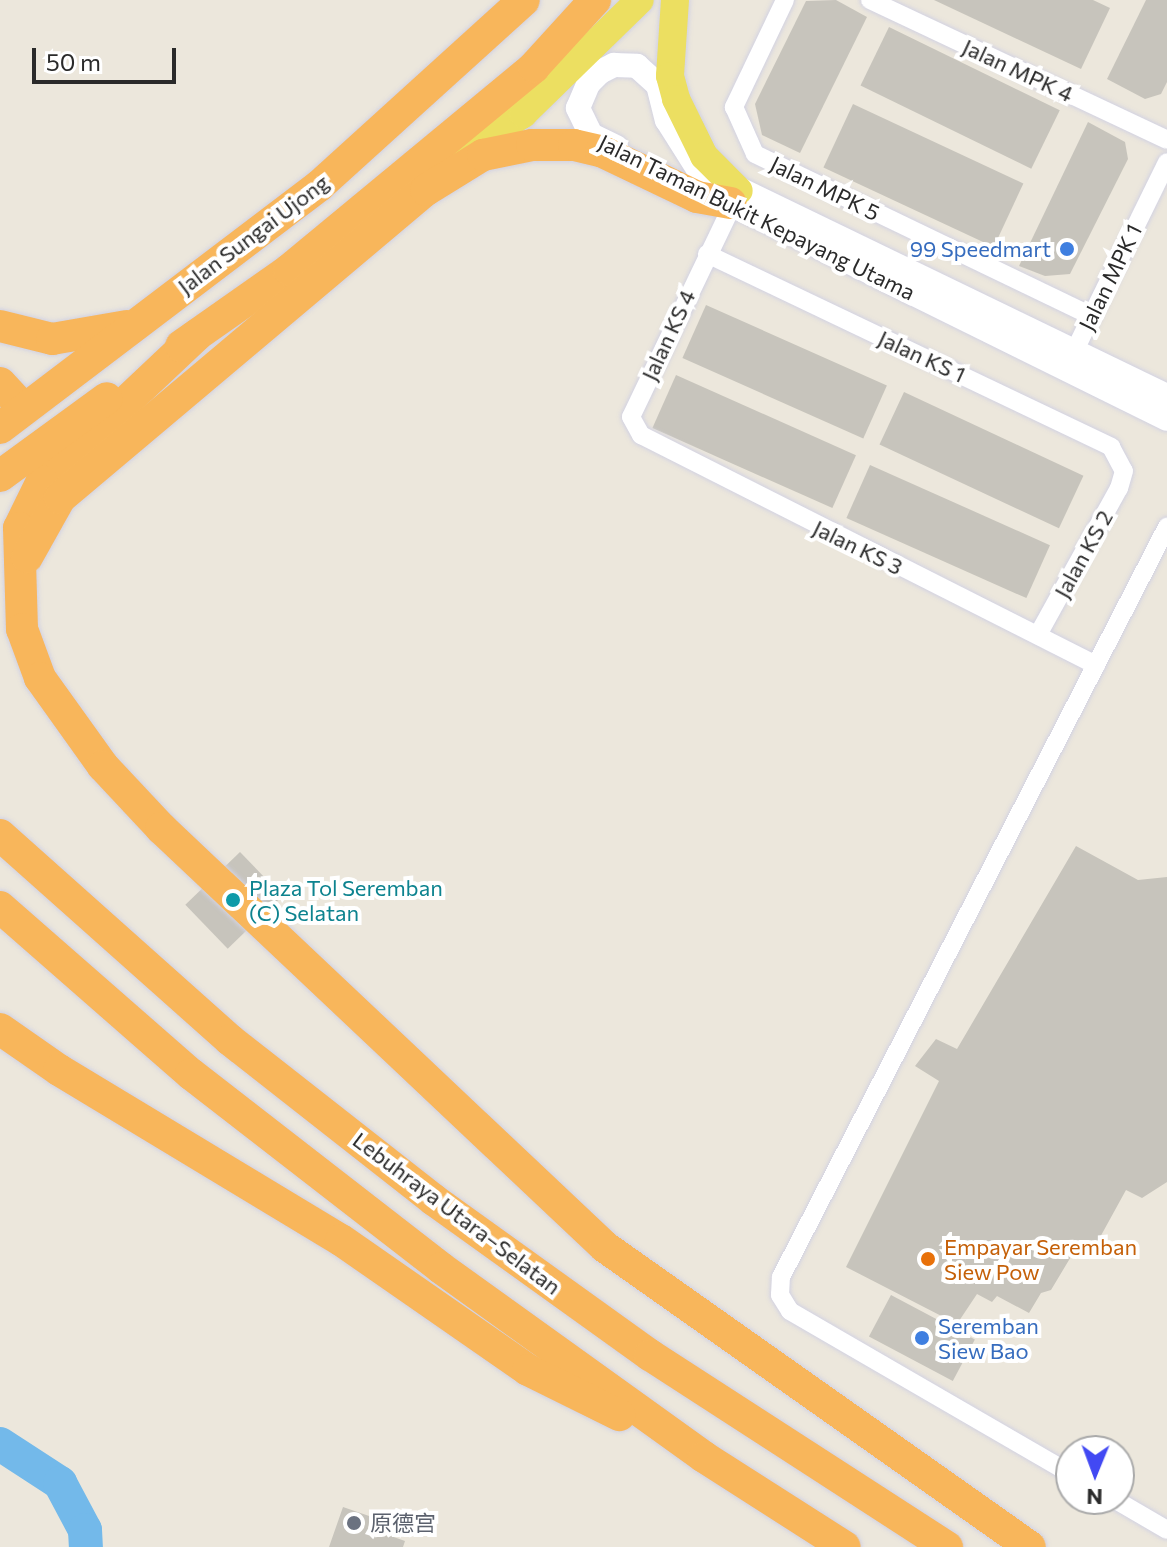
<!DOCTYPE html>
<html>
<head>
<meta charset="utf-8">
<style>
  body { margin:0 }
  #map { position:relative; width:1167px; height:1547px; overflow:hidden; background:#ece7dc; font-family:Commissioner,"Noto Sans SC",sans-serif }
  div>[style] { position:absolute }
  .river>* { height:34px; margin:-17px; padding:0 17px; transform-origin:17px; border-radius:17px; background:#73b9ea }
  .building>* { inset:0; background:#c7c4bc; transform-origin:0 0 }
  .roads { filter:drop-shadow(0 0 2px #d2d2e2) drop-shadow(0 0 2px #d2d2e2) }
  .street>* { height:18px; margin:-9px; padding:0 9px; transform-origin:9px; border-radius:9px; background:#fff }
  .secondary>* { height:24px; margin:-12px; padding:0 12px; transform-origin:12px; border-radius:12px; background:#fff }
  .primary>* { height:28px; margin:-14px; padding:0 14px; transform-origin:14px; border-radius:14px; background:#ecdf61 }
  .highway>* { height:32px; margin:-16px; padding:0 16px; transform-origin:16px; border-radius:16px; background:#f8b65b }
  .dots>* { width:22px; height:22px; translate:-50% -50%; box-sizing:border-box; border:4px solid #fff; border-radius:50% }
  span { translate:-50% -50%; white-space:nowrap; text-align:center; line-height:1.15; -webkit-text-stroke:8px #fff; paint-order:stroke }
  .street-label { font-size:22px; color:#2a2a2a }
  .shop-label { font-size:22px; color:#366cbe }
  .right { translate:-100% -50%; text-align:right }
  .left { translate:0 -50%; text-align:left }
  .culture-label { font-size:22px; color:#0d838f }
  .food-label { font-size:22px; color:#c56008 }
  .worship-label { font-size:22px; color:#5b616d }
  .north { position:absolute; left:1055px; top:1435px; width:80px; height:80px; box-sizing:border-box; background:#fff; border:2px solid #aaa; border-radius:50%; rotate:181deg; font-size:22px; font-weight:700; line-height:32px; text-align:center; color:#2a2a2a }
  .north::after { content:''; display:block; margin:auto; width:28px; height:36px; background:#4249f3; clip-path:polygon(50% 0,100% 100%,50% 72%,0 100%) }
  .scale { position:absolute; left:32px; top:48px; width:144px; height:36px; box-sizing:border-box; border:4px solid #2a2a2a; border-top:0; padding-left:10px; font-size:24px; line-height:28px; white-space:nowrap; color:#2a2a2a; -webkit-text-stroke:6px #fff; paint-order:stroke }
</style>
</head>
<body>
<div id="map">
  <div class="river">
    <i style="left:0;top:1444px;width:72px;rotate:33deg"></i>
    <i style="left:60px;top:1483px;width:53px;rotate:62deg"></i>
    <i style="left:85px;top:1530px;width:17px;rotate:87deg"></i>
  </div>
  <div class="building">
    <i style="clip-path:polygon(836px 0,867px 17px,800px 153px,762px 135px,755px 104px,806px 1px)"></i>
    <i style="clip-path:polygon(934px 0,1093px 0,1110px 8px,1081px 69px)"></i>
    <i style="clip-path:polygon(1146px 0,1167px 0,1167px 82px,1161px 94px,1145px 99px,1107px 79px)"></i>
    <i style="left:889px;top:27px;width:190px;height:65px;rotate:26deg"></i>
    <i style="left:853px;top:104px;width:188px;height:70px;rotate:25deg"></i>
    <i style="clip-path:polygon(1088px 122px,1125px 142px,1128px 159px,1070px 274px,1045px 276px,1019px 266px)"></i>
    <i style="left:706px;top:305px;width:198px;height:58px;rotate:24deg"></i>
    <i style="left:676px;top:375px;width:197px;height:58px;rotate:24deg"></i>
    <i style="left:904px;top:392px;width:198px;height:58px;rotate:25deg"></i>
    <i style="left:870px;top:465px;width:197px;height:58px;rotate:24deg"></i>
    <i style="clip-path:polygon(1076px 846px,1138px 880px,1167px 877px,1167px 1182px,1142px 1198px,1126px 1190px,1098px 1241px,1081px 1240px,1051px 1290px,1041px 1293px,1029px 1313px,997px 1296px,992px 1302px,977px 1294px,957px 1324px,846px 1267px,939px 1081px,915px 1066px,936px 1039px,957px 1049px)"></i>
    <i style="left:240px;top:852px;width:61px;height:76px;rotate:46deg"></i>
    <i style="left:891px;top:1295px;width:95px;height:47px;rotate:28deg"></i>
    <i style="clip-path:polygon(343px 1507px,372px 1517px,368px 1528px,405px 1541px,403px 1547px,329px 1547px)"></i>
  </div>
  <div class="roads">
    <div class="street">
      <i style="left:785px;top:0;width:119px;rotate:115.5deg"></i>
      <i style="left:734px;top:107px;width:51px;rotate:65.9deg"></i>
      <i style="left:755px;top:154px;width:374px;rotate:25.7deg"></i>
      <i style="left:870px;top:0;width:328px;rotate:25.2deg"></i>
      <i style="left:733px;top:204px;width:236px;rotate:115.6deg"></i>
      <i style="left:631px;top:417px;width:21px;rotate:61deg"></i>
      <i style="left:641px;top:435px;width:510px;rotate:26.82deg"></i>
      <i style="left:707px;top:254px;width:448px;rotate:25.5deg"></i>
      <i style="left:1111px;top:447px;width:27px;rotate:62deg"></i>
      <i style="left:1124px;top:471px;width:18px;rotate:106deg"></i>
      <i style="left:1119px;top:488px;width:168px;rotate:118.9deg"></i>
      <i style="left:1075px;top:350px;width:209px;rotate:-63.9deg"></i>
      <i style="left:1071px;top:1474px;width:325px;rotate:-149.9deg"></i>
      <i style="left:790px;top:1311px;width:19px;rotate:-122deg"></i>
      <i style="left:780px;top:1295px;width:18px;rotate:-87deg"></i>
      <i style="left:781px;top:1277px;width:844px;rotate:-62.77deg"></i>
      <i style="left:1114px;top:1499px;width:61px;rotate:30.3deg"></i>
    </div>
    <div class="secondary">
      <i style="left:616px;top:147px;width:28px;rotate:-154deg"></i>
      <i style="left:591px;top:135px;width:30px;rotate:-116deg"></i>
      <i style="left:578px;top:108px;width:26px;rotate:-67deg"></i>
      <i style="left:588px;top:84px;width:17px;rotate:-45deg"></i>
      <i style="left:600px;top:72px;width:16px;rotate:-27deg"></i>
      <i style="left:614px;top:65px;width:23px;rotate:2deg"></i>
      <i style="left:637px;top:66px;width:28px;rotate:42deg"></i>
      <i style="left:658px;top:85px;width:36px;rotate:76deg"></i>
      <i style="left:667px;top:120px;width:58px;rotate:57.7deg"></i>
      <i style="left:698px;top:169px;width:521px;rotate:25.83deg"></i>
      <i style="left:714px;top:195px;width:505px;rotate:26.31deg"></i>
    </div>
    <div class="primary">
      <i style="left:675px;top:0;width:76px;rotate:93.8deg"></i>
      <i style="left:670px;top:76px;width:24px;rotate:75deg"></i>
      <i style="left:676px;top:99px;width:64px;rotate:63.8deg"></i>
      <i style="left:704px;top:156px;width:49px;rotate:45deg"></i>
      <i style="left:449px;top:161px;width:88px;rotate:-32.4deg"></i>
      <i style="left:523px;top:114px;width:163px;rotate:-44.3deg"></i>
    </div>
    <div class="highway">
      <i style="left:0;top:326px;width:54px;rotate:14deg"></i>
      <i style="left:52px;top:339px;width:76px;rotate:-9.8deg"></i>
      <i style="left:197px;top:335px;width:213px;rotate:136.7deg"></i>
      <i style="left:42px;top:481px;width:52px;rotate:116.1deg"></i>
      <i style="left:19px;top:528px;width:101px;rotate:88.3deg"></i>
      <i style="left:22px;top:629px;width:52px;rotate:69.8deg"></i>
      <i style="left:40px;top:678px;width:108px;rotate:54.4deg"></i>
      <i style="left:103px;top:766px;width:85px;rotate:46.9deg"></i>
      <i style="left:161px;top:828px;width:610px;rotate:43.34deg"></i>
      <i style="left:605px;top:1247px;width:520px;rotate:35.22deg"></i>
      <i style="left:181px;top:346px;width:132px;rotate:-35.1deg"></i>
      <i style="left:289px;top:270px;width:318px;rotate:-39.6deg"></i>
      <i style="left:534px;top:67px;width:91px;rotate:-47.7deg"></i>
      <i style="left:0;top:383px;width:35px;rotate:47deg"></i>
      <i style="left:0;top:428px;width:402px;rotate:-37.2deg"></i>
      <i style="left:320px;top:185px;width:275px;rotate:-42.2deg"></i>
      <i style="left:0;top:476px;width:132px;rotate:-36.1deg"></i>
      <i style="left:27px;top:557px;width:68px;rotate:-60.8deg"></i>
      <i style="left:60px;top:498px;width:478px;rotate:-40.1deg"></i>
      <i style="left:426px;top:190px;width:67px;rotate:-31.6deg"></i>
      <i style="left:483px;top:155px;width:50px;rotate:-11.5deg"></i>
      <i style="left:532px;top:145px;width:42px"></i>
      <i style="left:574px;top:145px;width:28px;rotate:13deg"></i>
      <i style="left:601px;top:151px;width:106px;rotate:25.6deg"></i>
      <i style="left:697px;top:197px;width:34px;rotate:10deg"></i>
      <i style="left:0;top:835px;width:308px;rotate:41.7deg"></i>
      <i style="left:230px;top:1040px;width:259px;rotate:38.1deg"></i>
      <i style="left:434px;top:1200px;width:266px;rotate:35.7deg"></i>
      <i style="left:650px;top:1355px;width:354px;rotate:32.9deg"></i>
      <i style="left:0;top:907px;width:254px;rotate:41.2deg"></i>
      <i style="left:191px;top:1074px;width:316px;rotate:37.8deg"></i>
      <i style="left:441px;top:1268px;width:324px;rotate:35.7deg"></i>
      <i style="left:704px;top:1457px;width:167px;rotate:32.6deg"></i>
      <i style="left:0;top:1029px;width:72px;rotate:34.8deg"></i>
      <i style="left:59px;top:1070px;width:329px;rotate:31.1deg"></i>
      <i style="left:341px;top:1240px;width:228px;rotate:34.8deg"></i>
      <i style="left:528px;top:1370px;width:102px;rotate:26.3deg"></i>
    </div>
  </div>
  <div class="dots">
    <i style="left:1067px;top:249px;background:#3f7fe0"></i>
    <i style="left:233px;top:900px;background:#0f9aa8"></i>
    <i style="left:928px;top:1259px;background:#e8710a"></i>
    <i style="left:922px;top:1338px;background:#3f7fe0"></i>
    <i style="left:354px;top:1523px;background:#6b7280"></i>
  </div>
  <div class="street-label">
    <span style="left:1018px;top:70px;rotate:25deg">Jalan MPK 4</span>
    <span style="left:825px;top:188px;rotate:26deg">Jalan MPK 5</span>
    <span style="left:757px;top:217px;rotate:26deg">Jalan Taman Bukit Kepayang Utama</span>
    <span style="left:253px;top:234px;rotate:-37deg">Jalan Sungai Ujong</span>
    <span style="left:1110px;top:277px;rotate:-64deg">Jalan MPK 1</span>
    <span style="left:668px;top:335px;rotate:-65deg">Jalan KS 4</span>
    <span style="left:922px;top:356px;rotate:25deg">Jalan KS 1</span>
    <span style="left:858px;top:547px;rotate:26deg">Jalan KS 3</span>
    <span style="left:1083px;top:554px;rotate:-61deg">Jalan KS 2</span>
    <span style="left:457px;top:1213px;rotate:37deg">Lebuhraya Utara–Selatan</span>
  </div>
  <div class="shop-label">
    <span class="right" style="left:1051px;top:249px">99 Speedmart</span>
    <span class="left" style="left:938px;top:1338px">Seremban<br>Siew Bao</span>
  </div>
  <div class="culture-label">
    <span class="left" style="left:249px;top:900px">Plaza Tol Seremban<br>(C) Selatan</span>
  </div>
  <div class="food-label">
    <span class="left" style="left:944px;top:1259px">Empayar Seremban<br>Siew Pow</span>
  </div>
  <div class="worship-label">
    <span class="left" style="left:370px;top:1523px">原德宫</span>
  </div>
  <div class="north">N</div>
  <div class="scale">50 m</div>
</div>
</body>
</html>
